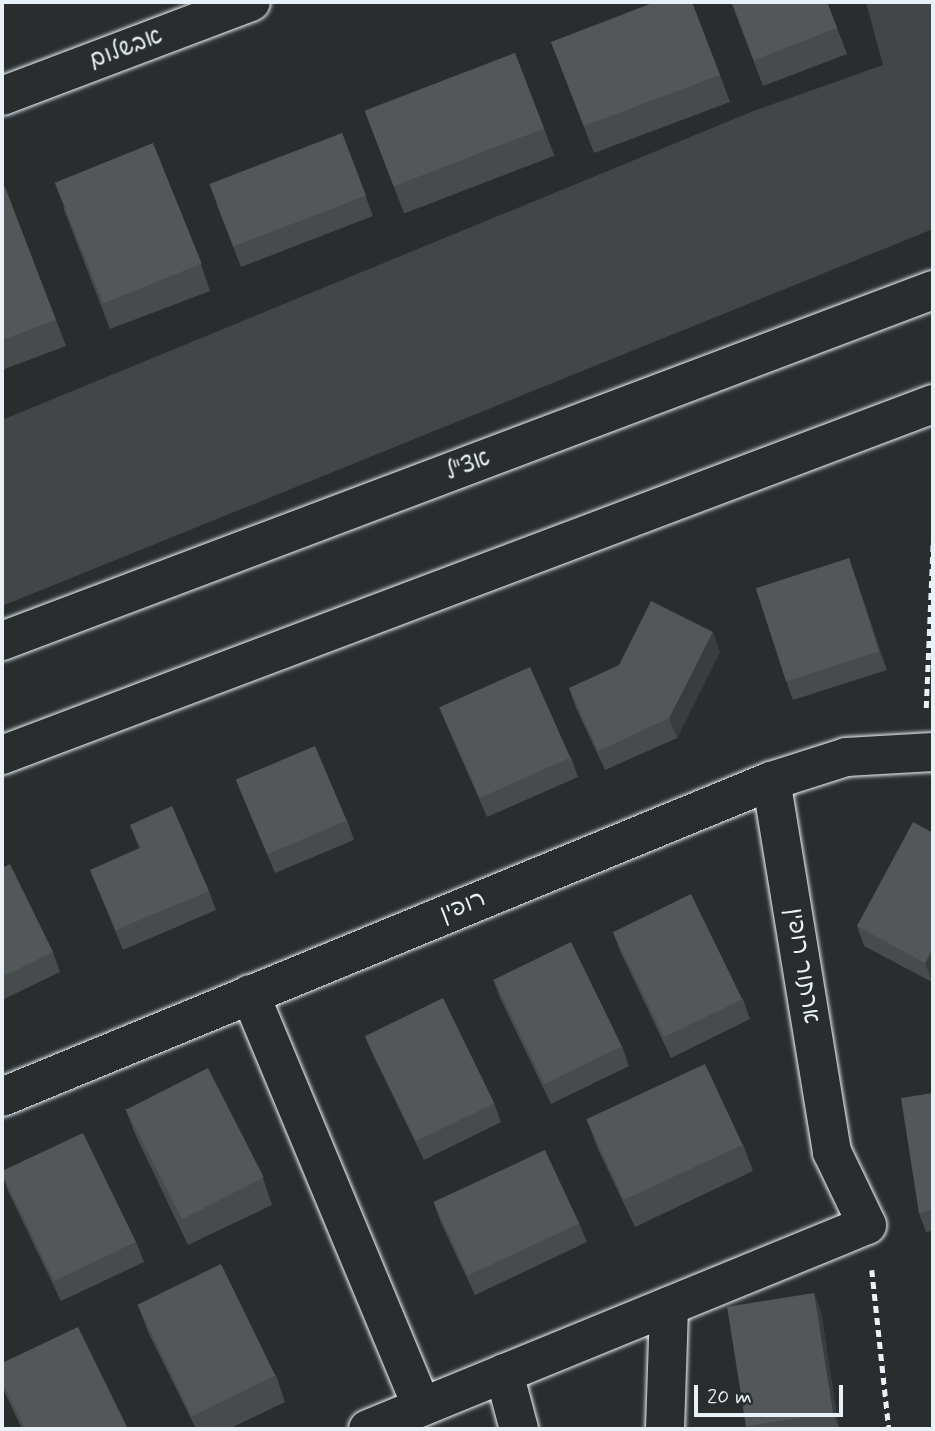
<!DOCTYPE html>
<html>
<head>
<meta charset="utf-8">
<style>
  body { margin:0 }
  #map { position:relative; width:935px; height:1431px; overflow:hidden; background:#2a2d2e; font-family:Mynerve,"Playpen Sans Hebrew",sans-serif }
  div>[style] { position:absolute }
  .green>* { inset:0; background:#424648 }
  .path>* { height:4.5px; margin-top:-2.25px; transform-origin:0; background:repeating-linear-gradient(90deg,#e8f1f8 0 7px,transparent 0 12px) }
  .roads { filter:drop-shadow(0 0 2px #e8f1f8) drop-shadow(0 0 2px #e8f1f8) }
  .minor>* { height:38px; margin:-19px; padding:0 19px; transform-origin:19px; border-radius:19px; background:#2a2d2e }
  .major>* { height:38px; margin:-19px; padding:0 19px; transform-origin:19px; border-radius:19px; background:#2a2d2e }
  .wall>* { inset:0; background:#474b4d; transform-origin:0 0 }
  .shaded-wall>* { inset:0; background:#3a3d3e }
  .building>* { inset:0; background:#535759; transform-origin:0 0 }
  span { translate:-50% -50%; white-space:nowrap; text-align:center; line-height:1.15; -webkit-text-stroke:5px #2a2d2e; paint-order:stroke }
  .street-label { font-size:23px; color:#e8f1f8 }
  .frame { position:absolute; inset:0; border:4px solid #e8f1f8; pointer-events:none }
  .scale { position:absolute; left:694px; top:1385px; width:149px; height:32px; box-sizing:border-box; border:4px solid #e8f1f8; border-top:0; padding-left:9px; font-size:21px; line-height:24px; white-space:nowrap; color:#e8f1f8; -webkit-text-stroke:5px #2a2d2e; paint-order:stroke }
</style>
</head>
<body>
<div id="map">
  <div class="green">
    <i style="clip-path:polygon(866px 2px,933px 2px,933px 229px,2px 606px,2px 420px,751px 112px,883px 65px)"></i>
  </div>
  <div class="path">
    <i style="left:926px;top:708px;width:169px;rotate:-87.6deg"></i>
    <i style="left:872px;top:1270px;width:160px;rotate:83.9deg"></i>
  </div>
  <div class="roads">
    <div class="minor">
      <i style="left:2px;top:96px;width:266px;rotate:-20.7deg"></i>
      <i style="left:250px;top:994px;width:447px;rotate:67.4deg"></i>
      <i style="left:2px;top:1097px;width:831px;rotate:-22.34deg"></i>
      <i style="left:771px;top:781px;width:79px;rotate:-17.7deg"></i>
      <i style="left:846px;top:757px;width:87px;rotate:-3.3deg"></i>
      <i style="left:504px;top:1373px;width:58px;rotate:75deg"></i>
      <i style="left:368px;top:1429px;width:539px;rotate:-22.24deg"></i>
      <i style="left:867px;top:1225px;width:81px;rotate:-115.6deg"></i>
      <i style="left:832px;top:1152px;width:376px;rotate:-99.3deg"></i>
      <i style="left:665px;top:1429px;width:123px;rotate:-88.1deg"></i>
    </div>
    <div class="major">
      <i style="left:2px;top:641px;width:995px;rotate:-20.66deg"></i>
      <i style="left:2px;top:755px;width:995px;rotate:-20.66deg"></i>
    </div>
  </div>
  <div class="wall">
    <i style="clip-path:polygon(731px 2px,827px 2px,847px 54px,763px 86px)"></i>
    <i style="clip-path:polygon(551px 42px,720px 75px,730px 102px,594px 153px)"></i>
    <i style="left:515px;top:53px;width:110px;height:161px;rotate:69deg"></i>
    <i style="clip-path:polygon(342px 133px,373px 216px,241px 267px,216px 203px)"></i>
    <i style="clip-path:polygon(2px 188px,56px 320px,66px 346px,2px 370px)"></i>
    <i style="clip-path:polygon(63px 207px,201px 264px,210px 291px,110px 329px)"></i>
    <i style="clip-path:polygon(849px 558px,887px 670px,793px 700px,786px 680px)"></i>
    <i style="clip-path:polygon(720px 652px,677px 738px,605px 770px,576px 708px,569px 688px)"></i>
    <i style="clip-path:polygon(439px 707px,571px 757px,578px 777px,487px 817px,447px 726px)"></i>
    <i style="clip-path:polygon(236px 780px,347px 820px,354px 840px,275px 873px,244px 800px)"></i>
    <i style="clip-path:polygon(130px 825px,209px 891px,216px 910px,123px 950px,90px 870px,139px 848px)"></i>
    <i style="clip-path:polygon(933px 833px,933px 981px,932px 982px,864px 946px,857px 926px)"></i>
    <i style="clip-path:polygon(2px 868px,53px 952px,60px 972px,2px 1000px)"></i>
    <i style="clip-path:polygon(613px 932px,743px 999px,750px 1019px,671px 1058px,620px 951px)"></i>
    <i style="clip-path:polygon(493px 979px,622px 1046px,629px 1066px,551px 1104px,500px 998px)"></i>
    <i style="clip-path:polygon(365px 1036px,494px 1103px,501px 1122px,424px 1160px,373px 1055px)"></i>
    <i style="clip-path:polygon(933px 1093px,933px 1231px,926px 1232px,919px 1213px)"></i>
    <i style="clip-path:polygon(125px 1108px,263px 1178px,272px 1205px,188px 1245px,135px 1134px)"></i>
    <i style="clip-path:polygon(587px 1120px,743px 1144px,753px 1171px,635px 1227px,597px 1147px)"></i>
    <i style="clip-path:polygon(2px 1174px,136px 1242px,144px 1262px,61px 1301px,8px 1191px)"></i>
    <i style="clip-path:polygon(434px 1203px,579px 1223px,587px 1242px,475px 1295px,441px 1223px)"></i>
    <i style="clip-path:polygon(814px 1293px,821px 1312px,839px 1429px,747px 1429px,746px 1426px)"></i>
    <i style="clip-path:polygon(138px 1305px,276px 1375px,285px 1402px,229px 1429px,196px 1429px,148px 1332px)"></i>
    <i style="clip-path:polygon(2px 1363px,128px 1429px,22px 1429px,2px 1387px)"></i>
  </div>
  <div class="shaded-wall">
    <i style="clip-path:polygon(849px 558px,856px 578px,887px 670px,879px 651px)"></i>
    <i style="clip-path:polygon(713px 632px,720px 652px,677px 738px,669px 718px)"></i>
    <i style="clip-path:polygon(933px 948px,933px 981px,932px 982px,925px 963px)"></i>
    <i style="clip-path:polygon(814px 1293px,821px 1312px,839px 1429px,833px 1413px)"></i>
  </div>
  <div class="building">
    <i style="clip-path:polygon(655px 2px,692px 2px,720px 75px,584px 126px,551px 42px)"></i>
    <i style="clip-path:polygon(732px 2px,827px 2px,837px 28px,754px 60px)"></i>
    <i style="left:515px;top:53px;width:81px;height:161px;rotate:69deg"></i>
    <i style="left:342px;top:133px;width:67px;height:142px;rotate:69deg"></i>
    <i style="left:153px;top:143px;width:130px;height:106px;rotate:68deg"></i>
    <i style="clip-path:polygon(5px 187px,56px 320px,2px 340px,2px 188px)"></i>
    <i style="left:849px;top:558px;width:98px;height:98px;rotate:72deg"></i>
    <i style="clip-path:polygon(651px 601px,713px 632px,669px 718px,598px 751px,569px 688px,619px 665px)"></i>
    <i style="left:530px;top:667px;width:99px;height:99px;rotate:66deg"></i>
    <i style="left:315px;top:746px;width:81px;height:86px;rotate:67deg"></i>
    <i style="clip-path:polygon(172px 806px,209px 891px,116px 930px,90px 870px,141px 848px,130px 825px)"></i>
    <i style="clip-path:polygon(913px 822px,933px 833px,933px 948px,925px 963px,857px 926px)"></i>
    <i style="clip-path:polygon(10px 864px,53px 952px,2px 977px,2px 868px)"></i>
    <i style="left:691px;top:894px;width:117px;height:87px;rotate:64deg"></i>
    <i style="left:571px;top:942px;width:116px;height:86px;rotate:64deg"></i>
    <i style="left:443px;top:998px;width:117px;height:87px;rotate:64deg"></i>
    <i style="left:705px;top:1064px;width:89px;height:131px;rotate:65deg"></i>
    <i style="left:208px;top:1068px;width:123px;height:92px;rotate:63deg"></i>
    <i style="clip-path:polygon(933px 1093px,933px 1210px,919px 1213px,901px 1098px)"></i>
    <i style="clip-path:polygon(83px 1133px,136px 1242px,54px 1281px,2px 1174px,2px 1171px)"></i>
    <i style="left:545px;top:1150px;width:81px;height:123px;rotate:65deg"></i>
    <i style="left:221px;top:1264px;width:124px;height:93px;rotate:64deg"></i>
    <i style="left:814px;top:1293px;width:121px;height:88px;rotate:81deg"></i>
    <i style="clip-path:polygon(78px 1327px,128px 1429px,25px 1429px,2px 1382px,2px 1363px)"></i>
  </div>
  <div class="street-label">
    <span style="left:126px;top:49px;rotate:-21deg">אבשלום</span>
    <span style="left:468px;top:466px;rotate:-21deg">אצ"ל</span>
    <span style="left:463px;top:907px;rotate:-22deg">רופין</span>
    <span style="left:802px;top:966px;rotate:81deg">ארתור רופין</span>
  </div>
  <div class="frame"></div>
  <div class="scale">20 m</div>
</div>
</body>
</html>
